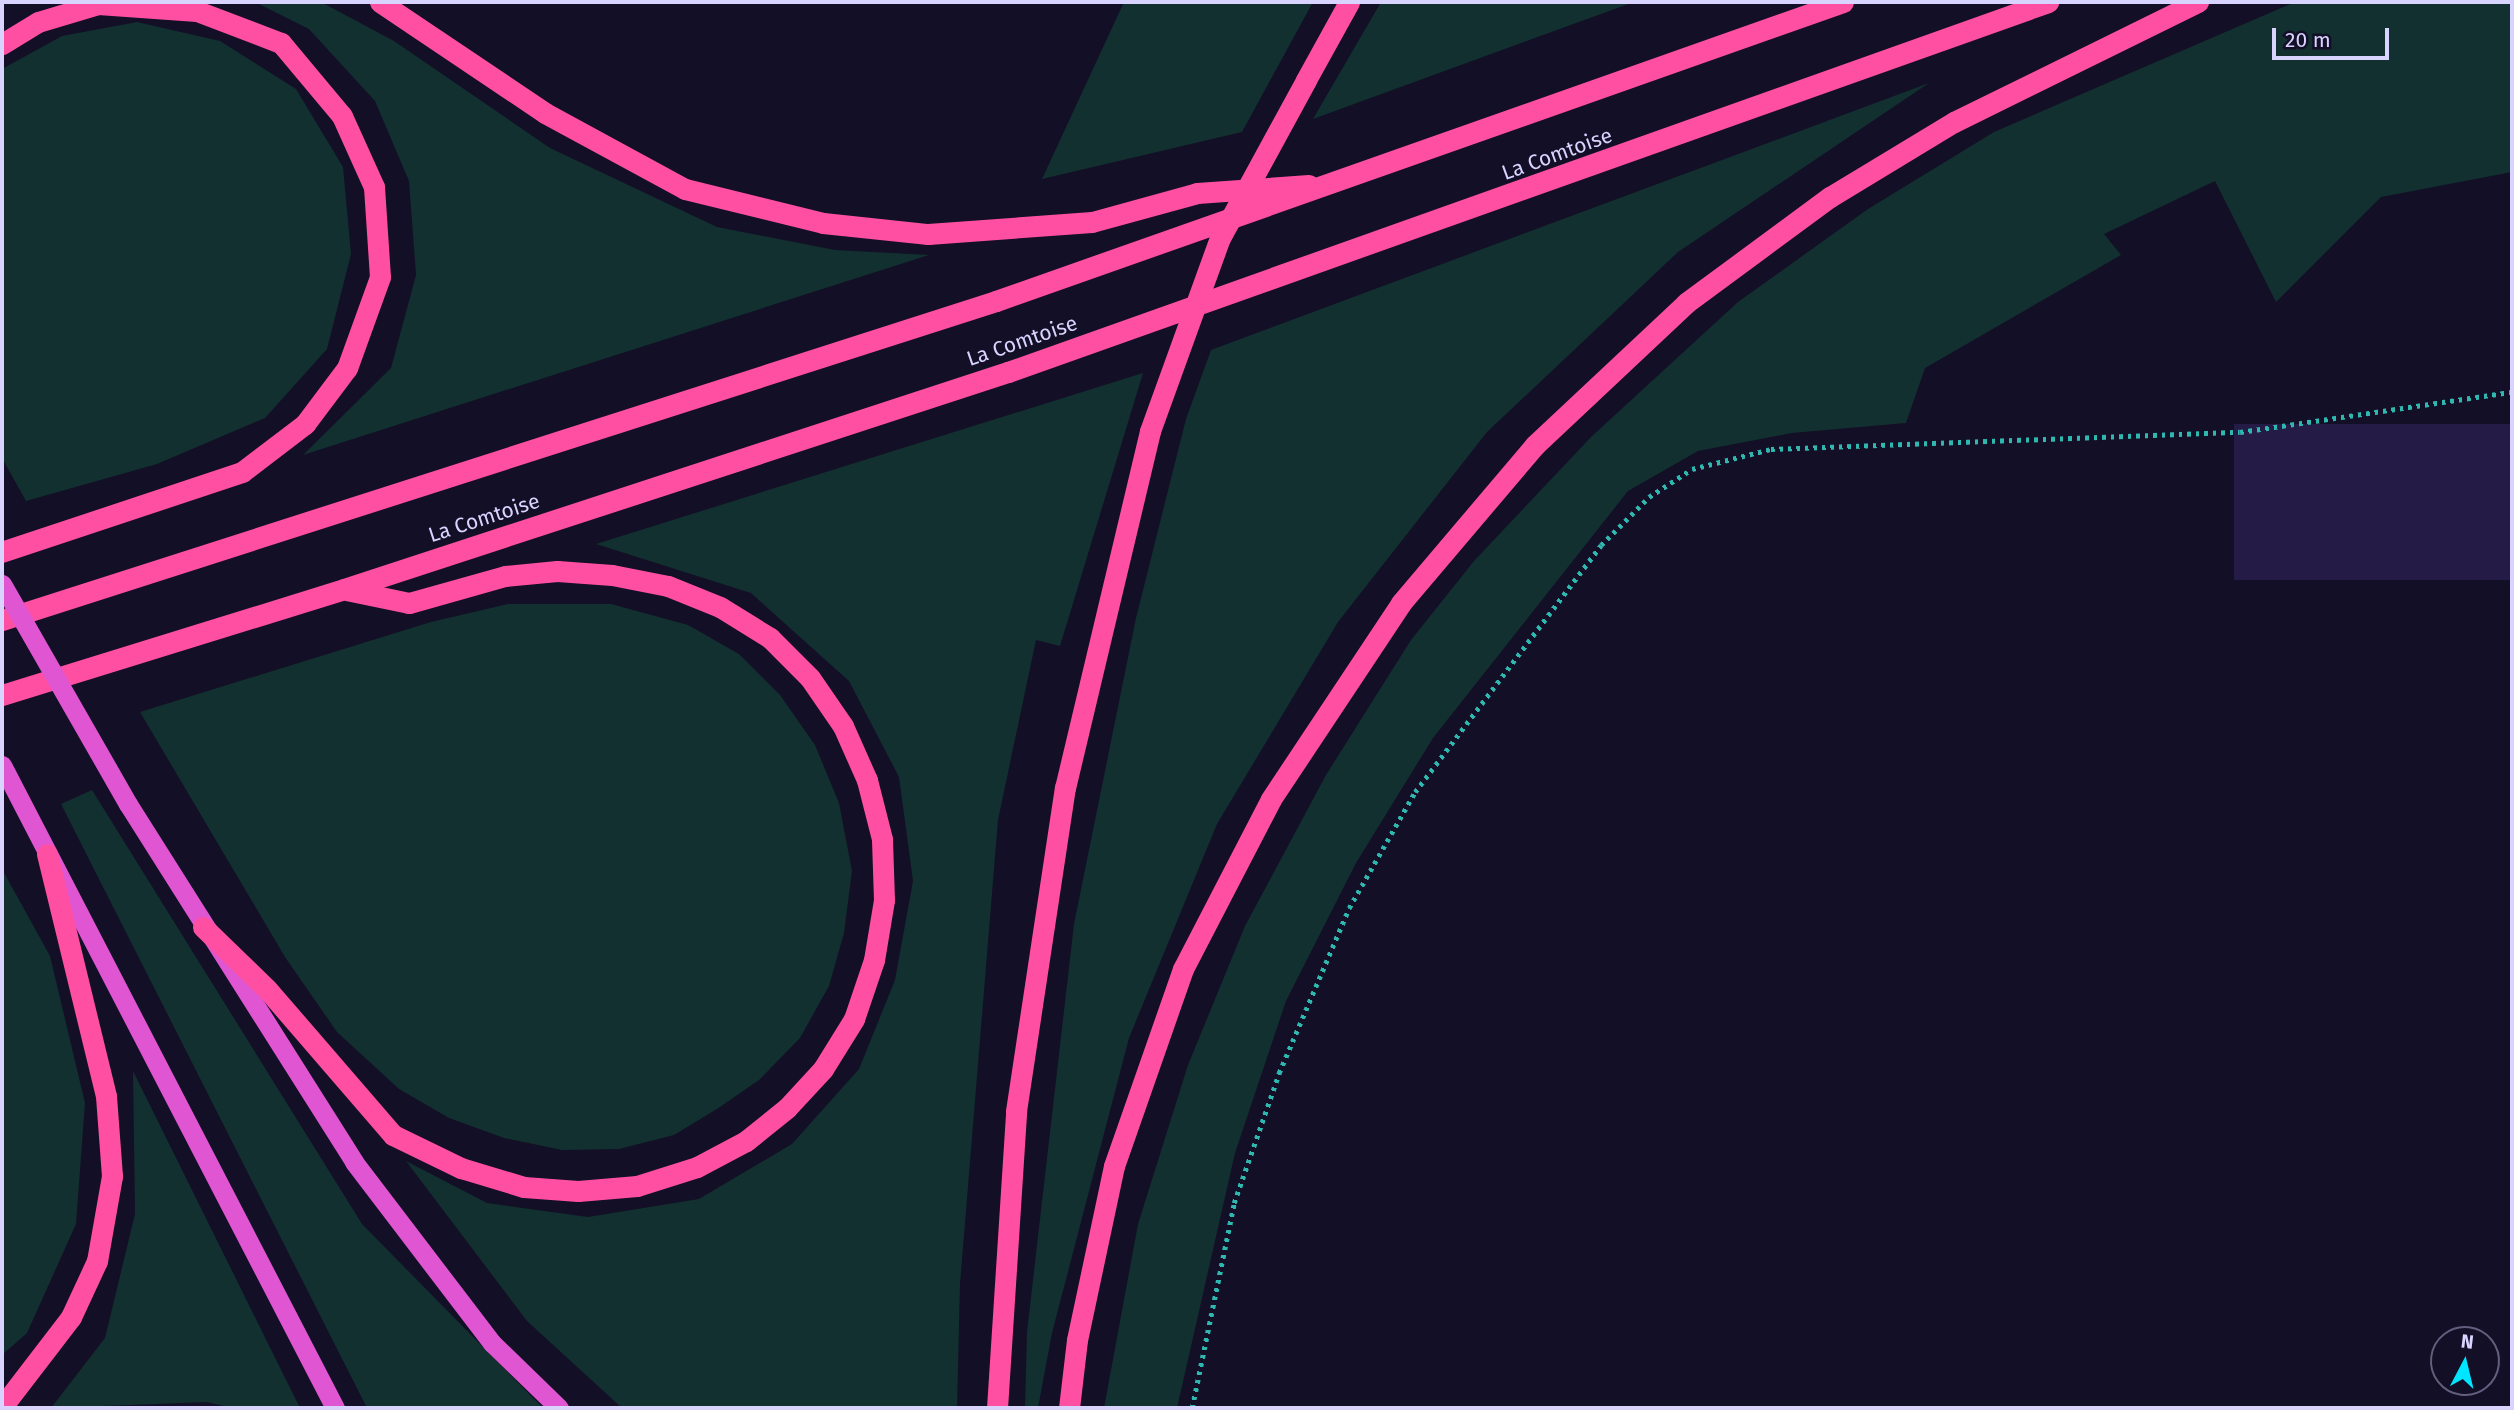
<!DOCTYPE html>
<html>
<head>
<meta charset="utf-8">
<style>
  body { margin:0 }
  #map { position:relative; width:2514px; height:1410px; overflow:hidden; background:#130f26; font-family:"Fira Sans",sans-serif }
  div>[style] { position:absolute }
  .green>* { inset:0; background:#12302f }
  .building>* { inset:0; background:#241b47; transform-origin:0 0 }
  .path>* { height:4.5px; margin-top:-2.25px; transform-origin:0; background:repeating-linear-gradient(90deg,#2fb8b0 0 3.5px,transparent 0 8.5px) }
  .trunk>* { height:19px; margin:-9.5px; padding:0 9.5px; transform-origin:9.5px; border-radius:9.5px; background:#e055d1 }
  .motorway>* { height:21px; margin:-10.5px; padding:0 10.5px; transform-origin:10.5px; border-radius:10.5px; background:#ff4fa3 }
  .trunk-bridge>* { height:19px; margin:-9.5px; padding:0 9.5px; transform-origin:9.5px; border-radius:9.5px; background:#e055d1 }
  .motorway-bridge>* { height:21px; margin:-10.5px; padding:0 10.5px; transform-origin:10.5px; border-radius:10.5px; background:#ff4fa3 }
  span { translate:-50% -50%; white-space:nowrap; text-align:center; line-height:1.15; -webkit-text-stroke:5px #130f26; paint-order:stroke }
  .street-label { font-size:21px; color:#d9d4ff }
  .frame { position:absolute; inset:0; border:4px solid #d9d4ff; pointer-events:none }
  .north { position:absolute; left:2430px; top:1326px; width:70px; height:70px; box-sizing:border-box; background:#130f26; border:2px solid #625e7d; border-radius:50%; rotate:7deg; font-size:19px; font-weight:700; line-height:28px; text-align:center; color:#d9d4ff }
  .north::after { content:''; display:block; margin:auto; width:24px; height:32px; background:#00e5ff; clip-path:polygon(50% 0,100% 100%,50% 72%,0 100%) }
  .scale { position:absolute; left:2272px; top:28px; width:117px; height:32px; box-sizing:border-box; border:4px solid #d9d4ff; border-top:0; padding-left:9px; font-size:21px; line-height:24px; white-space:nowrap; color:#d9d4ff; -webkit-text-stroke:5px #130f26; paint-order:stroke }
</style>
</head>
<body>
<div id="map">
  <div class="green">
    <i style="clip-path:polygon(255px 2px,321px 2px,394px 41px,550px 148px,717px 227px,835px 250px,929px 255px,303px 455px,391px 368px,416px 275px,409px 181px,375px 101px,309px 29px)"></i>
    <i style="clip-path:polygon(1124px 2px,1313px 2px,1242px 132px,1042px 179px)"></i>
    <i style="clip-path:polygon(1381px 2px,1634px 2px,1313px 119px)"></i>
    <i style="clip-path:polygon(2295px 2px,2512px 2px,2512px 172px,2381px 197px,2276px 302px,2215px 181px,2104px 234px,2121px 255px,1925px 368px,1906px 423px,1792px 433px,1698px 451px,1628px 491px,1433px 738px,1356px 863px,1286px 1001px,1235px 1153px,1177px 1408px,1104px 1408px,1138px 1224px,1188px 1065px,1245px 926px,1326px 775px,1411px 640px,1474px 561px,1591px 437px,1738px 302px,1868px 209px,1994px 132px)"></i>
    <i style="clip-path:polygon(137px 22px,220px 41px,296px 89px,343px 167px,351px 254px,327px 349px,265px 418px,157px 464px,26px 501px,2px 458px,2px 69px,62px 36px)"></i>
    <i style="clip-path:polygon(1929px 83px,1678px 252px,1487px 432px,1338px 622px,1217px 824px,1129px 1038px,1052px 1333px,1038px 1408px,1025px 1408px,1027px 1332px,1074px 924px,1136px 618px,1186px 419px,1211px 350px)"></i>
    <i style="clip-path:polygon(1143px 373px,1060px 646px,1036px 640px,998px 820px,960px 1284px,957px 1408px,622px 1408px,527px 1321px,406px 1161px,487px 1203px,588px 1217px,699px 1199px,792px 1144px,859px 1069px,895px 980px,913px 881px,899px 777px,849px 681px,751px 593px,596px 544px)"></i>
    <i style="clip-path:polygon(508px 604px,611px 604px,688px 625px,739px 654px,780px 695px,815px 745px,839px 803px,852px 871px,844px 933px,829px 986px,800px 1038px,759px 1080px,717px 1109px,674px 1135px,619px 1149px,562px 1150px,504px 1138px,449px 1118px,399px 1089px,337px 1032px,285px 957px,140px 712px,431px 622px)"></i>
    <i style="clip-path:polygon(92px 790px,362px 1224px,543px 1408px,367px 1408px,61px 804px)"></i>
    <i style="clip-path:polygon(2px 869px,50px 956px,85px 1103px,76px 1224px,27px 1333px,2px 1355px)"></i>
    <i style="clip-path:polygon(133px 1071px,300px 1408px,232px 1408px,207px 1402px,51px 1408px,105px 1338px,135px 1214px)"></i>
  </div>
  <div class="building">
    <i style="left:2512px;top:424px;width:156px;height:278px;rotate:90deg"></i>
  </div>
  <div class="path">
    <i style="left:1192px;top:1408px;width:209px;rotate:-78.4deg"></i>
    <i style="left:1234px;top:1203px;width:138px;rotate:-70.9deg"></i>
    <i style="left:1279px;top:1073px;width:179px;rotate:-67deg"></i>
    <i style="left:1349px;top:908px;width:133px;rotate:-60.4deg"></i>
    <i style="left:1415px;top:792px;width:309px;rotate:-53deg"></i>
    <i style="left:1601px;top:545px;width:68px;rotate:-45deg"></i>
    <i style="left:1649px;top:497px;width:51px;rotate:-33.1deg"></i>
    <i style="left:1692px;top:469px;width:81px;rotate:-14.2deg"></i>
    <i style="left:1771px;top:449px;width:469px;rotate:-2.1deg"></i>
    <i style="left:2240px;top:432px;width:275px;rotate:-8.4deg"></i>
  </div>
  <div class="trunk">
    <i style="left:2px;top:765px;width:724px;rotate:62.62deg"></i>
    <i style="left:128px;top:804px;width:423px;rotate:57.7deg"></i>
    <i style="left:354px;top:1162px;width:228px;rotate:52.7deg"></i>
    <i style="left:492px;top:1343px;width:93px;rotate:44.1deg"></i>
  </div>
  <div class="motorway">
    <i style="left:380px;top:2px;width:199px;rotate:33.9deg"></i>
    <i style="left:545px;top:113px;width:159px;rotate:28.5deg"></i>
    <i style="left:685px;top:189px;width:142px;rotate:13.8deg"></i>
    <i style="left:823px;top:223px;width:106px;rotate:6deg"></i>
    <i style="left:928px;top:234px;width:164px;rotate:-4.2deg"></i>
    <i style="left:1092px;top:222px;width:109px;rotate:-15.4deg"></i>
    <i style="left:1197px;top:193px;width:112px;rotate:-4.1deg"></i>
    <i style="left:2px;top:44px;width:42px;rotate:-31.4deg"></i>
    <i style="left:38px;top:22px;width:63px;rotate:-16.7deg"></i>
    <i style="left:98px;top:4px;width:99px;rotate:4deg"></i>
    <i style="left:197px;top:11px;width:90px;rotate:20.9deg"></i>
    <i style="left:281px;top:43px;width:95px;rotate:50.1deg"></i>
    <i style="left:342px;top:116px;width:78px;rotate:65.7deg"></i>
    <i style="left:374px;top:187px;width:90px;rotate:86.2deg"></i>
    <i style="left:380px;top:277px;width:97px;rotate:109.9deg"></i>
    <i style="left:347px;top:368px;width:70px;rotate:126.9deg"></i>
    <i style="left:305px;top:424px;width:79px;rotate:142.7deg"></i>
    <i style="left:242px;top:472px;width:253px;rotate:161.6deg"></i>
    <i style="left:1306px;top:80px;width:89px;rotate:-61.1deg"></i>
    <i style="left:2px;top:620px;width:1044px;rotate:-17.79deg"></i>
    <i style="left:996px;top:301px;width:898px;rotate:-19.44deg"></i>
    <i style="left:2px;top:695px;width:358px;rotate:-17.2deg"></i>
    <i style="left:344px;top:589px;width:699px;rotate:-18.1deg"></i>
    <i style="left:1008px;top:372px;width:1104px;rotate:-19.58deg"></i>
    <i style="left:203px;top:927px;width:89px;rotate:44.1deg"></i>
    <i style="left:267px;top:989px;width:193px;rotate:49.2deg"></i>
    <i style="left:393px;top:1135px;width:76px;rotate:25.9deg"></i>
    <i style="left:461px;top:1168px;width:66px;rotate:16.8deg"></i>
    <i style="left:524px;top:1187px;width:54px;rotate:4.2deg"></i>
    <i style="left:578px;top:1191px;width:59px;rotate:-4.8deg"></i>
    <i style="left:637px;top:1186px;width:63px;rotate:-17.6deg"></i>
    <i style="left:697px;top:1167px;width:55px;rotate:-28deg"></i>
    <i style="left:746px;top:1141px;width:53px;rotate:-38.8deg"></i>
    <i style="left:787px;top:1108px;width:53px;rotate:-47.3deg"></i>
    <i style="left:823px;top:1069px;width:59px;rotate:-58.2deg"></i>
    <i style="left:854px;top:1019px;width:62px;rotate:-71.3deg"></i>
    <i style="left:874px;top:960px;width:61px;rotate:-80.5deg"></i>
    <i style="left:884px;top:900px;width:61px;rotate:-91.9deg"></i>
    <i style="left:882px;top:839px;width:61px;rotate:-104.3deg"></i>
    <i style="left:867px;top:780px;width:59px;rotate:-114deg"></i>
    <i style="left:843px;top:726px;width:58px;rotate:-124.5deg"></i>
    <i style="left:810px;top:678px;width:57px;rotate:-135deg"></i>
    <i style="left:770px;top:638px;width:59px;rotate:-148.2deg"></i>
    <i style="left:720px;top:607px;width:56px;rotate:-158deg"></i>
    <i style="left:668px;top:586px;width:57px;rotate:-168.9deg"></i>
    <i style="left:612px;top:575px;width:55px;rotate:-175.8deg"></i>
    <i style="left:557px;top:571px;width:52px;rotate:174.5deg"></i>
    <i style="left:505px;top:576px;width:100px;rotate:164.3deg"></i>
    <i style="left:409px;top:603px;width:63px;rotate:-168.2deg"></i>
    <i style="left:2px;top:1407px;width:113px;rotate:-52.5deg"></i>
    <i style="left:71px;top:1317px;width:62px;rotate:-65.1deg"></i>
    <i style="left:97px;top:1261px;width:86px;rotate:-80deg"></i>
    <i style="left:112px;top:1176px;width:80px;rotate:-94.3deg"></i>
    <i style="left:106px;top:1096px;width:249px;rotate:-103.7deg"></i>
    <i style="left:997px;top:1408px;width:298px;rotate:-86.3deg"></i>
    <i style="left:1016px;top:1111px;width:327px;rotate:-81.4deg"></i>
    <i style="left:1065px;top:788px;width:367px;rotate:-76.6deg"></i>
    <i style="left:1069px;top:1408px;width:68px;rotate:-83.3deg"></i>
    <i style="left:1077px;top:1340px;width:178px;rotate:-78deg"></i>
    <i style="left:1114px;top:1166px;width:209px;rotate:-70.7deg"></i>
    <i style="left:1183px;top:969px;width:191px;rotate:-62.6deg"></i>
    <i style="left:1271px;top:799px;width:235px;rotate:-56.4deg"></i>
    <i style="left:1401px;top:603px;width:207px;rotate:-49.7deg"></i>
    <i style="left:1535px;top:445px;width:207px;rotate:-43.2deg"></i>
    <i style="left:1686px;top:303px;width:179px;rotate:-36.4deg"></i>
    <i style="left:1830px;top:197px;width:145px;rotate:-31.2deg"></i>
    <i style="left:1954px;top:122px;width:272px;rotate:-26.2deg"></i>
  </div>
  <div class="trunk-bridge">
    <i style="left:2px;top:584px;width:254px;rotate:60.2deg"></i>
  </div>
  <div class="motorway-bridge">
    <i style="left:1150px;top:431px;width:205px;rotate:-70.1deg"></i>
    <i style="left:1220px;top:238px;width:180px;rotate:-61.4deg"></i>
  </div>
  <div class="street-label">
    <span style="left:1557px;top:154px;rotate:-20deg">La Comtoise</span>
    <span style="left:1022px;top:341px;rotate:-19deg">La Comtoise</span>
    <span style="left:484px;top:518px;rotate:-18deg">La Comtoise</span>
  </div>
  <div class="frame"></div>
  <div class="north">N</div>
  <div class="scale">20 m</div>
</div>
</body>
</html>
